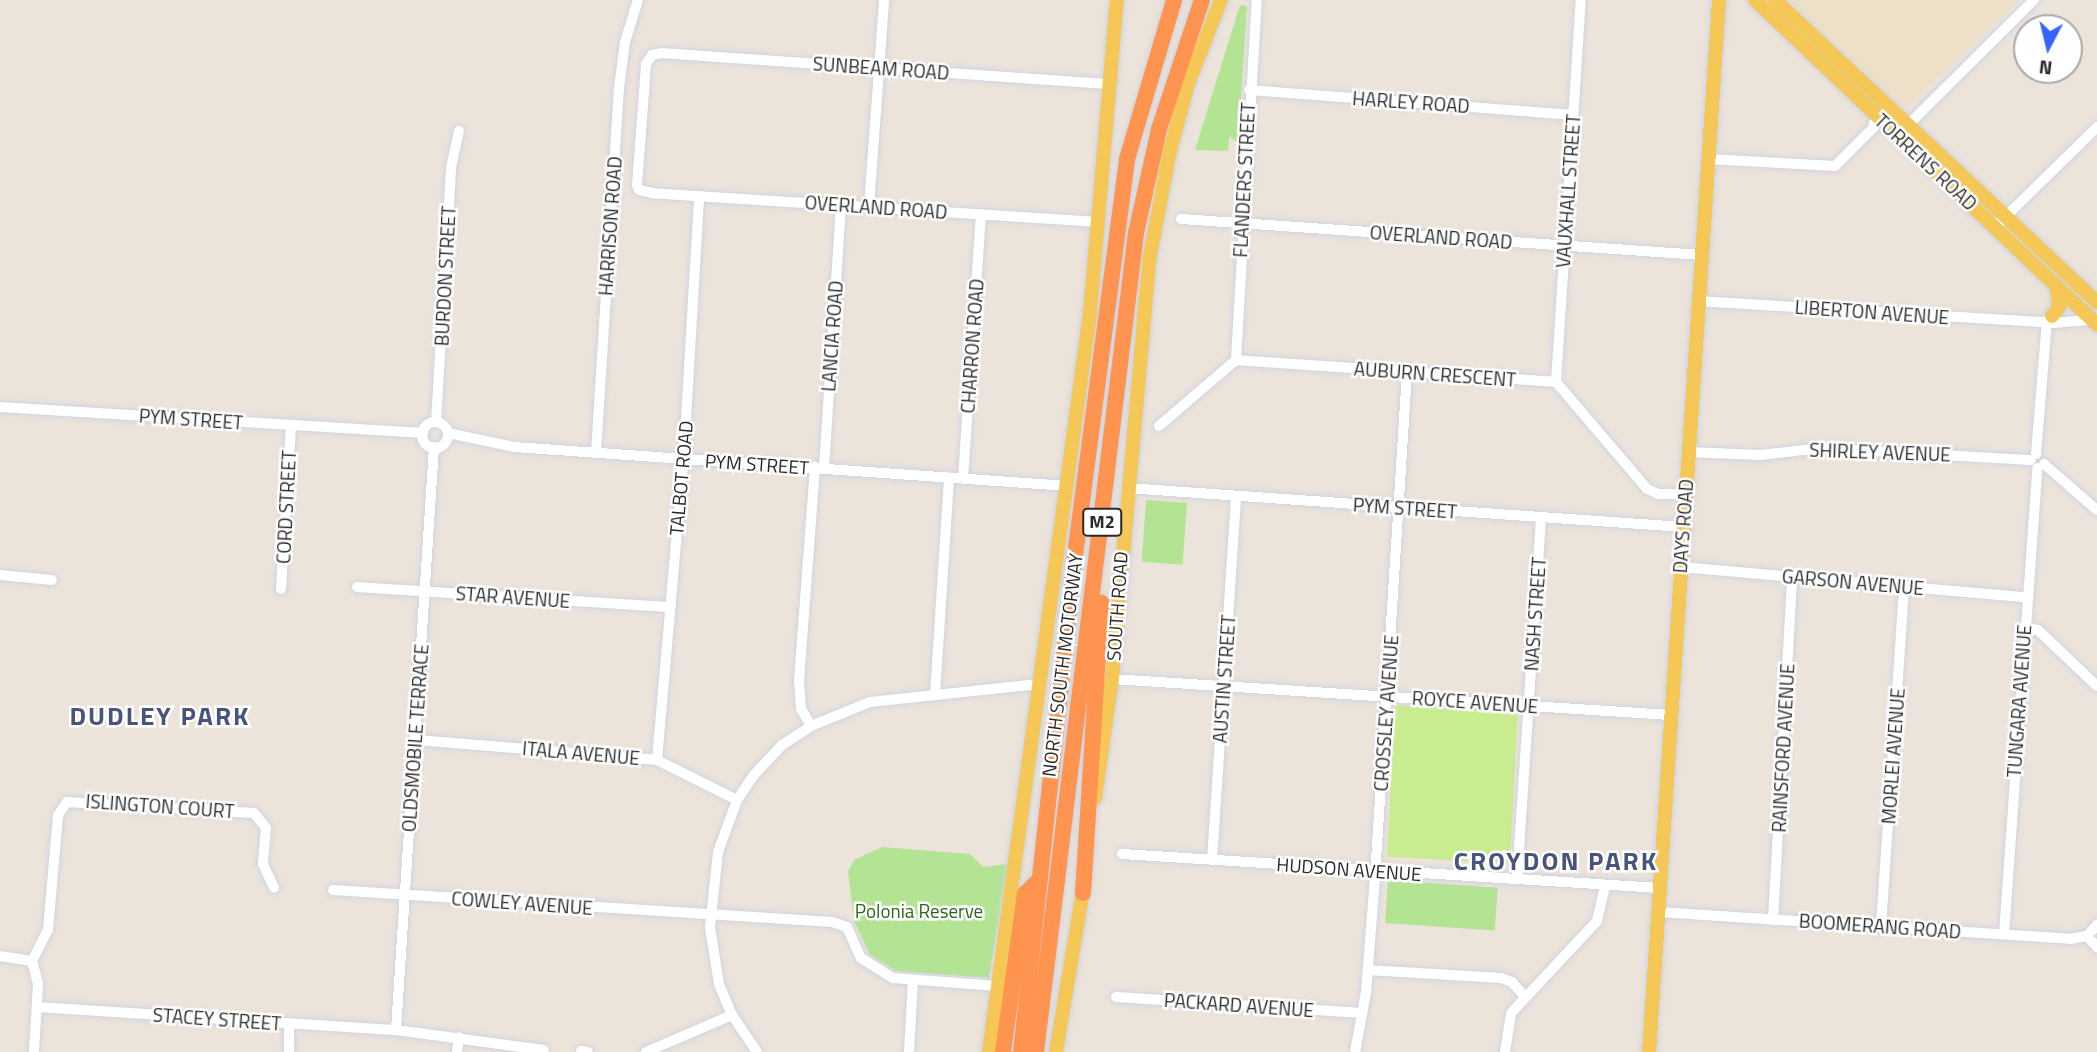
<!DOCTYPE html>
<html>
<head>
<meta charset="utf-8">
<style>
  body { margin:0 }
  #map { position:relative; width:2097px; height:1052px; overflow:hidden; background:#ece3da; font-family:"Titillium Web",sans-serif }
  div>[style] { position:absolute }
  .education>* { inset:0; background:#eee0c8 }
  .green>* { inset:0; background:#b3e494; transform-origin:0 0 }
  .pitch>* { inset:0; background:#c9ec8f; transform-origin:0 0 }
  .roads { filter:drop-shadow(0 0 2px #cfd4e2) drop-shadow(0 0 2px #cfd4e2) }
  .minor>* { height:10px; margin:-5px; padding:0 5px; transform-origin:5px; border-radius:5px; background:#fff }
  .minor>.ring { margin:-5px; padding:0; box-sizing:content-box; background:none; border:10px solid #fff; border-radius:50% }
  .major>* { height:14px; margin:-7px; padding:0 7px; transform-origin:7px; border-radius:7px; background:#f4c756 }
  .highway>* { height:16px; margin:-8px; padding:0 8px; transform-origin:8px; border-radius:8px; background:#ff9451 }
  span { translate:-50% -50%; white-space:nowrap; text-align:center; line-height:1.15; -webkit-text-stroke:5px #fff; paint-order:stroke }
  .shield-label span { padding:2px 5px; background:#fff; border:2px solid; border-radius:5px; -webkit-text-stroke-width:0 }
  .shield-label { font-size:18px; color:#292929; font-weight:700 }
  .street-label { font-size:19px; color:#292929 }
  .park-label { font-size:19px; color:#2c6718 }
  .district-label { font-size:26px; color:#48547a; font-weight:700; letter-spacing:2px }
  .north { position:absolute; left:2013px; top:14px; width:70px; height:70px; box-sizing:border-box; background:#fff; border:2px solid #a9a9a9; border-radius:50%; rotate:187deg; font-size:19px; font-weight:700; line-height:28px; text-align:center; color:#292929 }
  .north::after { content:''; display:block; margin:auto; width:24px; height:32px; background:#3464fe; clip-path:polygon(50% 0,100% 100%,50% 72%,0 100%) }
</style>
</head>
<body>
<div id="map">
  <div class="education">
    <i style="clip-path:polygon(1788px 0,2019px 0,1909px 106px,1901px 106px)"></i>
  </div>
  <div class="green">
    <i style="clip-path:polygon(1240px 5px,1247px 6px,1238px 143px,1229px 136px,1228px 151px,1195px 150px)"></i>
    <i style="left:1146px;top:500px;width:41px;height:62px;rotate:4deg"></i>
    <i style="clip-path:polygon(882px 847px,970px 854px,983px 867px,1008px 864px,989px 978px,896px 971px,870px 955px,854px 921px,848px 871px,854px 860px)"></i>
    <i style="left:1388px;top:880px;width:110px;height:43px;rotate:4deg"></i>
  </div>
  <div class="pitch">
    <i style="left:1395px;top:705px;width:123px;height:152px;rotate:3deg"></i>
  </div>
  <div class="roads">
    <div class="minor">
      <i style="left:1249px;top:90px;width:324px;rotate:4.4deg"></i>
      <i style="left:1904px;top:129px;width:183px;rotate:-44.8deg"></i>
      <i style="left:1707px;top:159px;width:128px;rotate:3.1deg"></i>
      <i style="left:1835px;top:166px;width:54px;rotate:-45deg"></i>
      <i style="left:1873px;top:128px;width:13px;rotate:-77deg"></i>
      <i style="left:869px;top:206px;width:207px;rotate:-85.8deg"></i>
      <i style="left:1181px;top:219px;width:521px;rotate:3.96deg"></i>
      <i style="left:1099px;top:222px;width:447px;rotate:-176.3deg"></i>
      <i style="left:653px;top:193px;width:14px;rotate:-168deg"></i>
      <i style="left:639px;top:190px;width:5px;rotate:-112deg"></i>
      <i style="left:637px;top:185px;width:121px;rotate:-85.7deg"></i>
      <i style="left:646px;top:64px;width:11px;rotate:-56deg"></i>
      <i style="left:652px;top:55px;width:10px;rotate:-11deg"></i>
      <i style="left:662px;top:53px;width:448px;rotate:4deg"></i>
      <i style="left:1995px;top:227px;width:143px;rotate:-44.4deg"></i>
      <i style="left:1697px;top:301px;width:357px;rotate:3.5deg"></i>
      <i style="left:2053px;top:323px;width:38px;rotate:-5deg"></i>
      <i style="left:1236px;top:360px;width:361px;rotate:-86.7deg"></i>
      <i style="left:1556px;top:382px;width:383px;rotate:-86.3deg"></i>
      <i style="left:0;top:407px;width:424px;rotate:3.5deg"></i>
      <i style="left:436px;top:422px;width:254px;rotate:-86.6deg"></i>
      <i style="left:451px;top:168px;width:38px;rotate:-78deg"></i>
      <i class="ring" style="left:422px;top:422px;width:16px;height:16px"></i>
      <i style="left:1159px;top:426px;width:101px;rotate:-40.6deg"></i>
      <i style="left:1236px;top:360px;width:321px;rotate:3.9deg"></i>
      <i style="left:1556px;top:382px;width:140px;rotate:49.6deg"></i>
      <i style="left:1647px;top:489px;width:12px;rotate:24deg"></i>
      <i style="left:1658px;top:494px;width:27px"></i>
      <i style="left:448px;top:433px;width:67px;rotate:12deg"></i>
      <i style="left:514px;top:447px;width:554px;rotate:4.03deg"></i>
      <i style="left:1688px;top:452px;width:72px;rotate:2.4deg"></i>
      <i style="left:1760px;top:455px;width:61px;rotate:-6.5deg"></i>
      <i style="left:1821px;top:448px;width:210px;rotate:3.3deg"></i>
      <i style="left:596px;top:453px;width:366px;rotate:-86.4deg"></i>
      <i style="left:619px;top:88px;width:46px;rotate:-82.6deg"></i>
      <i style="left:625px;top:42px;width:44px;rotate:-72.8deg"></i>
      <i style="left:2036px;top:454px;width:134px;rotate:-85.3deg"></i>
      <i style="left:2044px;top:464px;width:70px;rotate:41deg"></i>
      <i style="left:824px;top:468px;width:265px;rotate:-86.3deg"></i>
      <i style="left:963px;top:478px;width:264px;rotate:-86.1deg"></i>
      <i style="left:1127px;top:488px;width:557px;rotate:4.01deg"></i>
      <i style="left:1680px;top:567px;width:347px;rotate:5deg"></i>
      <i style="left:0;top:575px;width:52px;rotate:5.5deg"></i>
      <i style="left:357px;top:587px;width:314px;rotate:3.7deg"></i>
      <i style="left:281px;top:589px;width:164px;rotate:-86.5deg"></i>
      <i style="left:2024px;top:628px;width:14px;rotate:8deg"></i>
      <i style="left:2038px;top:630px;width:81px;rotate:43.5deg"></i>
      <i style="left:1112px;top:679px;width:559px;rotate:3.69deg"></i>
      <i style="left:935px;top:695px;width:218px;rotate:-86.3deg"></i>
      <i style="left:811px;top:726px;width:20px;rotate:-120deg"></i>
      <i style="left:801px;top:709px;width:29px;rotate:-94deg"></i>
      <i style="left:799px;top:680px;width:214px;rotate:-85.7deg"></i>
      <i style="left:416px;top:740px;width:242px;rotate:4.7deg"></i>
      <i style="left:657px;top:760px;width:89px;rotate:26.6deg"></i>
      <i style="left:657px;top:760px;width:309px;rotate:-85deg"></i>
      <i style="left:684px;top:452px;width:256px;rotate:-86.6deg"></i>
      <i style="left:1122px;top:854px;width:539px;rotate:3.62deg"></i>
      <i style="left:1212px;top:860px;width:364px;rotate:-86.2deg"></i>
      <i style="left:1517px;top:879px;width:362px;rotate:-86.2deg"></i>
      <i style="left:333px;top:890px;width:500px;rotate:3.67deg"></i>
      <i style="left:832px;top:922px;width:16px;rotate:18deg"></i>
      <i style="left:847px;top:927px;width:34px;rotate:66deg"></i>
      <i style="left:861px;top:958px;width:38px;rotate:32deg"></i>
      <i style="left:893px;top:978px;width:104px;rotate:4.4deg"></i>
      <i style="left:1658px;top:912px;width:413px;rotate:3.7deg"></i>
      <i style="left:2070px;top:939px;width:17px;rotate:-10deg"></i>
      <i style="left:2087px;top:936px;width:15px;rotate:-48deg"></i>
      <i style="left:1773px;top:920px;width:344px;rotate:-86.8deg"></i>
      <i style="left:1881px;top:926px;width:341px;rotate:-86.1deg"></i>
      <i style="left:2004px;top:934px;width:467px;rotate:-85.9deg"></i>
      <i style="left:2087px;top:936px;width:15px;rotate:48deg"></i>
      <i style="left:0;top:956px;width:32px;rotate:9deg"></i>
      <i style="left:32px;top:961px;width:35px;rotate:-63deg"></i>
      <i style="left:48px;top:930px;width:115px;rotate:-85deg"></i>
      <i style="left:58px;top:815px;width:16px;rotate:-55deg"></i>
      <i style="left:67px;top:802px;width:187px;rotate:3.4deg"></i>
      <i style="left:254px;top:813px;width:19px;rotate:51deg"></i>
      <i style="left:266px;top:828px;width:36px;rotate:95deg"></i>
      <i style="left:263px;top:864px;width:26px;rotate:65deg"></i>
      <i style="left:32px;top:961px;width:24px;rotate:75deg"></i>
      <i style="left:38px;top:984px;width:68px;rotate:93.4deg"></i>
      <i style="left:1368px;top:970px;width:133px;rotate:3.4deg"></i>
      <i style="left:1501px;top:978px;width:12px;rotate:20deg"></i>
      <i style="left:1512px;top:982px;width:18px;rotate:49deg"></i>
      <i style="left:1116px;top:997px;width:247px;rotate:3.7deg"></i>
      <i style="left:38px;top:1007px;width:359px;rotate:3.7deg"></i>
      <i style="left:396px;top:1030px;width:149px;rotate:7.7deg"></i>
      <i style="left:289px;top:1024px;width:28px;rotate:90deg"></i>
      <i style="left:396px;top:1030px;width:584px;rotate:-86.27deg"></i>
      <i style="left:581px;top:1051px;width:7px;rotate:8deg"></i>
      <i style="left:457px;top:1052px;width:15px;rotate:-82deg"></i>
      <i style="left:646px;top:1052px;width:94px;rotate:-23.3deg"></i>
      <i style="left:757px;top:1052px;width:45px;rotate:-124deg"></i>
      <i style="left:732px;top:1015px;width:34px;rotate:-113deg"></i>
      <i style="left:719px;top:984px;width:58px;rotate:-99deg"></i>
      <i style="left:710px;top:927px;width:75px;rotate:-83.9deg"></i>
      <i style="left:718px;top:852px;width:55px;rotate:-69.9deg"></i>
      <i style="left:737px;top:800px;width:30px;rotate:-56deg"></i>
      <i style="left:754px;top:775px;width:41px;rotate:-47deg"></i>
      <i style="left:782px;top:745px;width:35px;rotate:-33deg"></i>
      <i style="left:811px;top:726px;width:64px;rotate:-22.1deg"></i>
      <i style="left:870px;top:702px;width:160px;rotate:-6.1deg"></i>
      <i style="left:1029px;top:685px;width:11px;rotate:15deg"></i>
      <i style="left:909px;top:1052px;width:71px;rotate:-86.8deg"></i>
      <i style="left:1355px;top:1052px;width:61px;rotate:-79.6deg"></i>
      <i style="left:1366px;top:992px;width:115px;rotate:-85.5deg"></i>
      <i style="left:1375px;top:877px;width:505px;rotate:-86.37deg"></i>
      <i style="left:1505px;top:1052px;width:39px;rotate:-81deg"></i>
      <i style="left:1511px;top:1013px;width:126px;rotate:-46.9deg"></i>
      <i style="left:1597px;top:921px;width:37px;rotate:-77deg"></i>
    </div>
    <div class="major">
      <i style="left:1755px;top:0;width:472px;rotate:43.5deg"></i>
      <i style="left:1775px;top:0;width:441px;rotate:43.2deg"></i>
      <i style="left:2052px;top:316px;width:11px;rotate:-52deg"></i>
      <i style="left:2059px;top:307px;width:20px;rotate:-96deg"></i>
      <i style="left:1095px;top:798px;width:120px;rotate:-81.9deg"></i>
      <i style="left:1112px;top:679px;width:420px;rotate:-84.9deg"></i>
      <i style="left:1149px;top:261px;width:112px;rotate:-79.2deg"></i>
      <i style="left:1170px;top:151px;width:69px;rotate:-75deg"></i>
      <i style="left:1188px;top:84px;width:90px;rotate:-68.6deg"></i>
      <i style="left:989px;top:1052px;width:746px;rotate:-82.22deg"></i>
      <i style="left:1090px;top:313px;width:314px;rotate:-85.1deg"></i>
      <i style="left:1056px;top:1052px;width:170px;rotate:-80.5deg"></i>
      <i style="left:1649px;top:1052px;width:1054px;rotate:-86.19deg"></i>
    </div>
    <div class="highway">
      <i style="left:1083px;top:893px;width:291px;rotate:-86.4deg"></i>
      <i style="left:1003px;top:1052px;width:160px;rotate:-82.1deg"></i>
      <i style="left:1025px;top:894px;width:21px;rotate:-45deg"></i>
      <i style="left:1021px;top:1052px;width:500px;rotate:-83.8deg"></i>
      <i style="left:1075px;top:555px;width:399px;rotate:-82.5deg"></i>
      <i style="left:1127px;top:159px;width:166px;rotate:-73.5deg"></i>
      <i style="left:1036px;top:1052px;width:825px;rotate:-83.04deg"></i>
      <i style="left:1136px;top:233px;width:107px;rotate:-77.5deg"></i>
      <i style="left:1159px;top:129px;width:136px;rotate:-71.6deg"></i>
    </div>
  </div>
  <div class="shield-label">
    <span style="left:1102px;top:522px">M2</span>
  </div>
  <div class="street-label">
    <span style="left:881px;top:68px;rotate:4deg">SUNBEAM ROAD</span>
    <span style="left:1411px;top:102px;rotate:4deg">HARLEY ROAD</span>
    <span style="left:1926px;top:162px;rotate:43deg">TORRENS ROAD</span>
    <span style="left:1244px;top:180px;rotate:-87deg">FLANDERS STREET</span>
    <span style="left:1568px;top:191px;rotate:-86deg">VAUXHALL STREET</span>
    <span style="left:876px;top:207px;rotate:4deg">OVERLAND ROAD</span>
    <span style="left:610px;top:226px;rotate:-86deg">HARRISON ROAD</span>
    <span style="left:1441px;top:237px;rotate:4deg">OVERLAND ROAD</span>
    <span style="left:445px;top:276px;rotate:-87deg">BURDON STREET</span>
    <span style="left:1872px;top:312px;rotate:4deg">LIBERTON AVENUE</span>
    <span style="left:832px;top:336px;rotate:-86deg">LANCIA ROAD</span>
    <span style="left:972px;top:346px;rotate:-86deg">CHARRON ROAD</span>
    <span style="left:1435px;top:374px;rotate:4deg">AUBURN CRESCENT</span>
    <span style="left:191px;top:419px;rotate:4deg">PYM STREET</span>
    <span style="left:1880px;top:452px;rotate:2deg">SHIRLEY AVENUE</span>
    <span style="left:757px;top:464px;rotate:4deg">PYM STREET</span>
    <span style="left:681px;top:478px;rotate:-85deg">TALBOT ROAD</span>
    <span style="left:286px;top:507px;rotate:-87deg">CORD STREET</span>
    <span style="left:1405px;top:508px;rotate:4deg">PYM STREET</span>
    <span style="left:1683px;top:526px;rotate:-86deg">DAYS ROAD</span>
    <span style="left:1853px;top:582px;rotate:5deg">GARSON AVENUE</span>
    <span style="left:513px;top:597px;rotate:4deg">STAR AVENUE</span>
    <span style="left:1117px;top:606px;rotate:-86deg">SOUTH ROAD</span>
    <span style="left:1535px;top:614px;rotate:-86deg">NASH STREET</span>
    <span style="left:1062px;top:665px;rotate:-83deg">NORTH SOUTH MOTORWAY</span>
    <span style="left:1224px;top:679px;rotate:-86deg">AUSTIN STREET</span>
    <span style="left:2019px;top:701px;rotate:-86deg">TUNGARA AVENUE</span>
    <span style="left:1475px;top:702px;rotate:4deg">ROYCE AVENUE</span>
    <span style="left:1386px;top:713px;rotate:-86deg">CROSSLEY AVENUE</span>
    <span style="left:415px;top:738px;rotate:-86deg">OLDSMOBILE TERRACE</span>
    <span style="left:1783px;top:748px;rotate:-87deg">RAINSFORD AVENUE</span>
    <span style="left:581px;top:753px;rotate:5deg">ITALA AVENUE</span>
    <span style="left:1893px;top:756px;rotate:-86deg">MORLEI AVENUE</span>
    <span style="left:160px;top:806px;rotate:4deg">ISLINGTON COURT</span>
    <span style="left:1349px;top:869px;rotate:4deg">HUDSON AVENUE</span>
    <span style="left:522px;top:903px;rotate:4deg">COWLEY AVENUE</span>
    <span style="left:1880px;top:926px;rotate:4deg">BOOMERANG ROAD</span>
    <span style="left:1239px;top:1005px;rotate:4deg">PACKARD AVENUE</span>
    <span style="left:217px;top:1019px;rotate:4deg">STACEY STREET</span>
  </div>
  <div class="park-label">
    <span style="left:919px;top:911px">Polonia Reserve</span>
  </div>
  <div class="district-label">
    <span style="left:160px;top:716px">DUDLEY PARK</span>
    <span style="left:1556px;top:861px">CROYDON PARK</span>
  </div>
  <div class="north">N</div>
</div>
</body>
</html>
